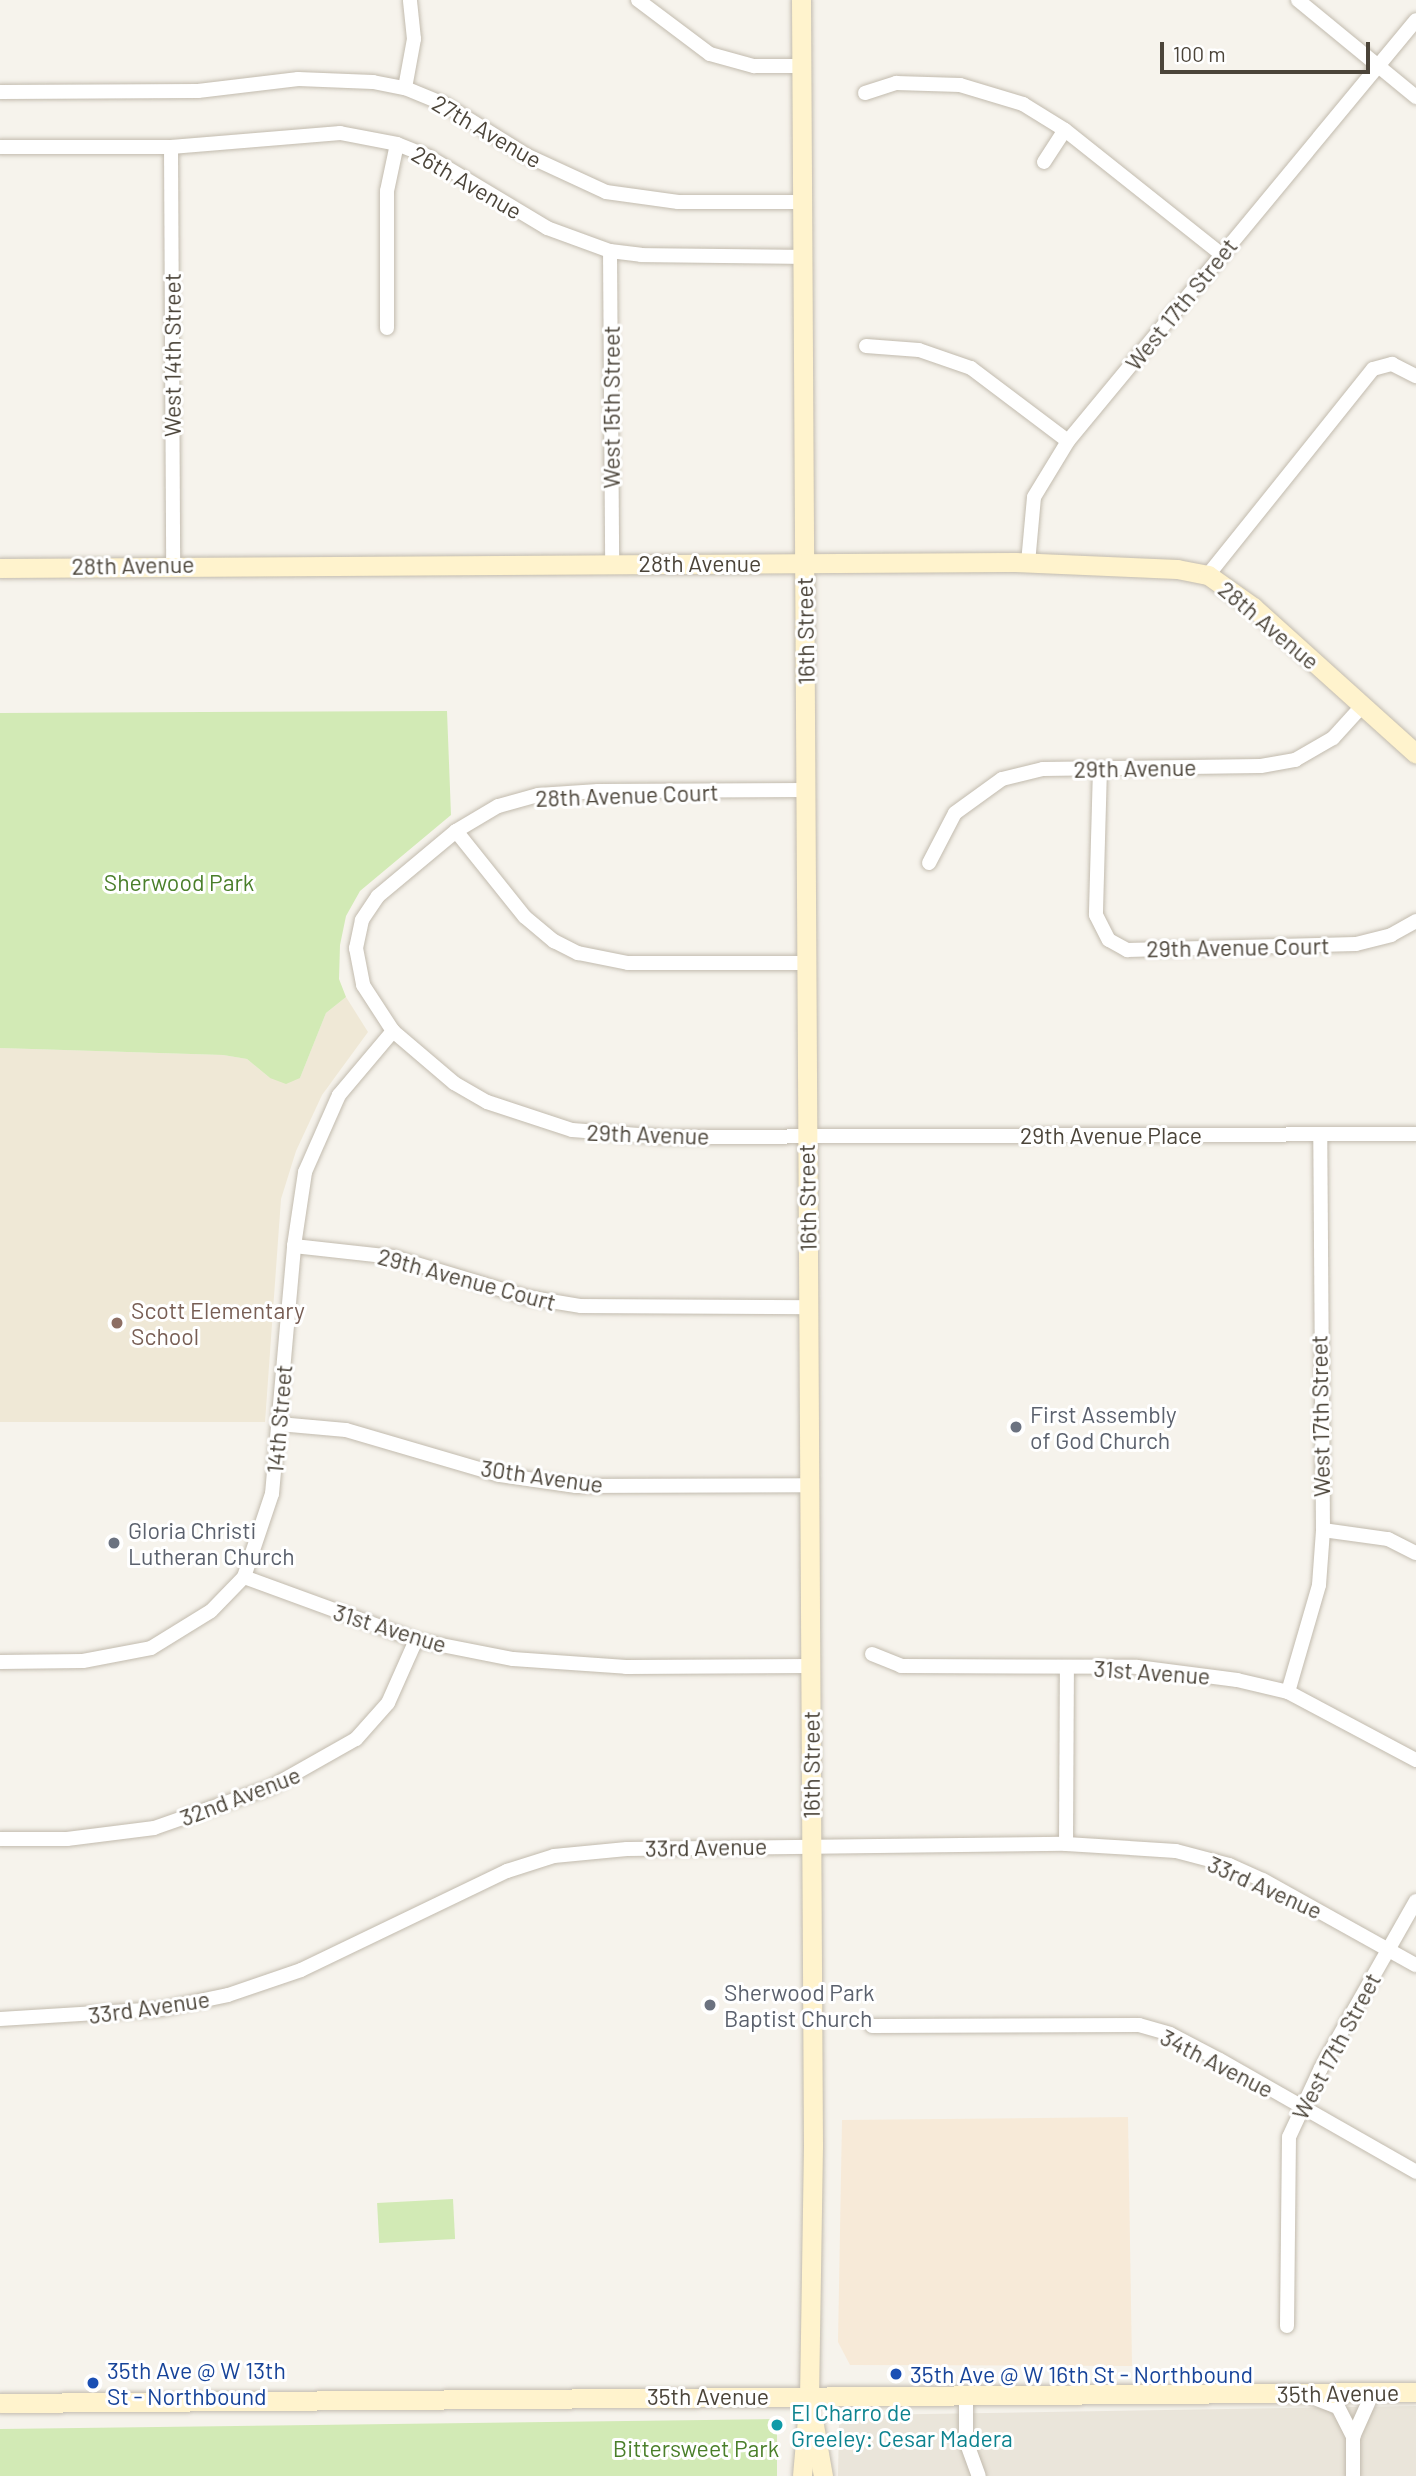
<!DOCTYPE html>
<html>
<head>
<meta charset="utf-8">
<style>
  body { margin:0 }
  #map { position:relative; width:1416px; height:2476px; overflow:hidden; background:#f6f3ec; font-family:Barlow,sans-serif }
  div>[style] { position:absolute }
  .residential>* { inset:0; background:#eae5da }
  .commercial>* { inset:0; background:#f7ead8 }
  .education>* { inset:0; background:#efe8d6 }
  .green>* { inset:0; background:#d2eab5; transform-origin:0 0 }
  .roads { filter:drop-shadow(0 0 2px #c2bbae) drop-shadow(0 0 2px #c2bbae) }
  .street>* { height:14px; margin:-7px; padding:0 7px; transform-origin:7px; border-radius:7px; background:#fff }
  .secondary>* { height:19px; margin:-9.5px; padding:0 9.5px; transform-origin:9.5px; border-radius:9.5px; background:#fff3cd }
  .dots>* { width:19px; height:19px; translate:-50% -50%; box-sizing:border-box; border:4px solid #fff; border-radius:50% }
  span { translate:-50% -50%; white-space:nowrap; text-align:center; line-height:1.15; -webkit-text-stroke:6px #fff; paint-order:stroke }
  .street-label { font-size:23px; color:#4b4439 }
  .park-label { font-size:23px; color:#4a7f2a }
  .education-label { font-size:23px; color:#785e54 }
  .left { translate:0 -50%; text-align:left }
  .worship-label { font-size:23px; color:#5b616d }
  .transit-label { font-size:23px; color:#164399 }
  .culture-label { font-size:23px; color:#0d838f }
  .scale { position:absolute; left:1160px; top:42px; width:210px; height:32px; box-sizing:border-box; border:4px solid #4b4439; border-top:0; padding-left:9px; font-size:21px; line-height:24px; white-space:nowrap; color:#4b4439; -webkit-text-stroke:5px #fff; paint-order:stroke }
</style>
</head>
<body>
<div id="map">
  <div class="residential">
    <i style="clip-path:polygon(1416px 2406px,1416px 2476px,838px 2476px,839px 2425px,862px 2415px)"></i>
  </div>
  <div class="commercial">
    <i style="clip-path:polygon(1128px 2117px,1132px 2366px,850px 2365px,838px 2342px,842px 2120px)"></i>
  </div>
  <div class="education">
    <i style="clip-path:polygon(346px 997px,368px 1032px,322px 1095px,296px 1151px,281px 1199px,265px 1422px,0 1422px,0 1048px,223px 1055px,247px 1059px,270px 1078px,300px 1078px,326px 1013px)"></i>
  </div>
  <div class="green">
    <i style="clip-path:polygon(447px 711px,451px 815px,360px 891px,346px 916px,340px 945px,339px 979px,346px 997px,326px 1013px,300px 1078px,286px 1084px,270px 1078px,247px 1059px,223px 1055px,0 1048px,0 713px)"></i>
    <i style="left:453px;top:2199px;width:40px;height:76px;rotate:87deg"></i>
    <i style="clip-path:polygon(777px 2419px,777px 2476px,0 2476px,0 2429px)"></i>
  </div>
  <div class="roads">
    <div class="street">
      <i style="left:638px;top:0;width:90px;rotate:36.9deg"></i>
      <i style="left:710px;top:54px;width:46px;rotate:15.3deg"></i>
      <i style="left:754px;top:66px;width:48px"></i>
      <i style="left:1298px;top:0;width:153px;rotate:39.4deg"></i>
      <i style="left:405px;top:88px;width:50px;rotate:-79.6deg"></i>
      <i style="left:414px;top:39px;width:39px;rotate:-96deg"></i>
      <i style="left:0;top:92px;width:198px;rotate:-0.3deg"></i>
      <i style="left:198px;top:91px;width:101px;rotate:-6.8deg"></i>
      <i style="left:298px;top:79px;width:75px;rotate:2.3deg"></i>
      <i style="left:373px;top:82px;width:33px;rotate:11deg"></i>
      <i style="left:405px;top:88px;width:42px;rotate:22.3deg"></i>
      <i style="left:444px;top:104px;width:97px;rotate:31.9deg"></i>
      <i style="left:526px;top:155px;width:88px;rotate:24.8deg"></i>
      <i style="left:606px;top:192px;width:73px;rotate:7.9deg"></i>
      <i style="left:678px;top:202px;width:124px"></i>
      <i style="left:865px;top:93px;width:33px;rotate:-18deg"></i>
      <i style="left:896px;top:83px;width:64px;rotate:1.8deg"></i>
      <i style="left:960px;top:85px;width:66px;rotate:16.8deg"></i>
      <i style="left:1023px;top:104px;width:49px;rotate:31.8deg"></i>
      <i style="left:1065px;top:130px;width:199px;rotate:38.5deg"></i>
      <i style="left:0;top:147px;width:171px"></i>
      <i style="left:171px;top:147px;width:170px;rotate:-4.7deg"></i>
      <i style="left:340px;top:133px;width:58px;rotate:10.9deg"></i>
      <i style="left:397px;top:144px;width:35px;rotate:22deg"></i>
      <i style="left:429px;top:157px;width:138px;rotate:31deg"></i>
      <i style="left:547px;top:228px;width:67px;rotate:20.1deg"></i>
      <i style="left:610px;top:251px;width:31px;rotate:7deg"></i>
      <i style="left:641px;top:255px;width:162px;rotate:0.7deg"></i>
      <i style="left:171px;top:147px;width:416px;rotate:89.7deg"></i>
      <i style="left:1044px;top:162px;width:38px;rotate:-57deg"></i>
      <i style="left:610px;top:251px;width:312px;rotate:89.6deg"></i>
      <i style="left:387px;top:328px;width:137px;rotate:-90deg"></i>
      <i style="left:387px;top:191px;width:48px;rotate:-78deg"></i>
      <i style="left:866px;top:346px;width:53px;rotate:4.3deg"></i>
      <i style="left:919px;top:350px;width:55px;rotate:19.1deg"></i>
      <i style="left:971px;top:368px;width:121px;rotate:37deg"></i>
      <i style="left:1028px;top:563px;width:66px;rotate:-84.8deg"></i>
      <i style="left:1034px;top:497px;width:66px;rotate:-58.7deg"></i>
      <i style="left:1068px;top:441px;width:546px;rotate:-50.42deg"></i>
      <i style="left:1208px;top:575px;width:264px;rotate:-51.3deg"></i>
      <i style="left:1373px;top:369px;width:20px;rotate:-15deg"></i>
      <i style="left:1392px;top:364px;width:27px;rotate:27deg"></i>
      <i style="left:1100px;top:768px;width:147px;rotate:91.6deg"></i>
      <i style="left:1096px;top:915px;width:28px;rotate:63deg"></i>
      <i style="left:1109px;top:940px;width:21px;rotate:29deg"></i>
      <i style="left:1127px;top:950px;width:229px;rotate:-1.5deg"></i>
      <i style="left:1356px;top:944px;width:36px;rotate:-14deg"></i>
      <i style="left:1391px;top:935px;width:29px;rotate:-29deg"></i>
      <i style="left:807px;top:790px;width:209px;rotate:179.7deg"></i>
      <i style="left:598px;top:791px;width:60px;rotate:176.2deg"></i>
      <i style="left:538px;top:795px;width:41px;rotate:164.6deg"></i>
      <i style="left:498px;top:806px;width:49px;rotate:149.2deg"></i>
      <i style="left:456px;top:831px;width:102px;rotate:140.2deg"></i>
      <i style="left:378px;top:896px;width:29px;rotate:124deg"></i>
      <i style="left:362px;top:920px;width:29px;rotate:102deg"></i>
      <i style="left:356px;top:948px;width:38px;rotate:79deg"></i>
      <i style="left:363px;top:985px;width:55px;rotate:56.9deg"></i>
      <i style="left:393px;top:1031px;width:80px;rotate:40.4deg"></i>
      <i style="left:454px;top:1083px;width:38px;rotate:30deg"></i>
      <i style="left:487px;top:1102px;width:89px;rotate:18.2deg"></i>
      <i style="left:572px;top:1130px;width:93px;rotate:4.3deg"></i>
      <i style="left:665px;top:1137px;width:751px;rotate:-0.23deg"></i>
      <i style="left:456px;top:831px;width:110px;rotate:51.3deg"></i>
      <i style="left:525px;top:917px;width:38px;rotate:40deg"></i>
      <i style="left:554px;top:941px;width:27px;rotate:27deg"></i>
      <i style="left:578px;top:953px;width:51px;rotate:11.3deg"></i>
      <i style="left:628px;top:963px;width:180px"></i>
      <i style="left:929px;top:863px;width:56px;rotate:-62.5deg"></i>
      <i style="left:955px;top:813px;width:58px;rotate:-35.9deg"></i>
      <i style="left:1002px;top:779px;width:42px;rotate:-13.7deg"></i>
      <i style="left:1043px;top:769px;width:218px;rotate:-0.8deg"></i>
      <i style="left:1261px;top:766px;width:35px;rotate:-10deg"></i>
      <i style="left:1295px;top:760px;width:44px;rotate:-30.1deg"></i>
      <i style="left:1333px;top:738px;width:45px;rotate:-47.7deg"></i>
      <i style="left:294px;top:1246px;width:100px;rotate:6.3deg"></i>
      <i style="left:393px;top:1257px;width:139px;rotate:16.7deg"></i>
      <i style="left:526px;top:1297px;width:56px;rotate:9.3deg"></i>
      <i style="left:581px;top:1306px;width:228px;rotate:0.3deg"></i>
      <i style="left:279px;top:1424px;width:67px;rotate:5.1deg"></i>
      <i style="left:346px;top:1430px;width:160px;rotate:16.3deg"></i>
      <i style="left:500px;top:1475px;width:77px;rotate:8.2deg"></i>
      <i style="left:576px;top:1486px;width:234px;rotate:-0.2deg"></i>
      <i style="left:1323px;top:1530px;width:66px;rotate:7.9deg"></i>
      <i style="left:1388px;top:1539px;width:31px;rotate:27deg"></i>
      <i style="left:244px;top:1577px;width:183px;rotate:20.1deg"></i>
      <i style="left:416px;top:1640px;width:99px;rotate:11.1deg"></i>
      <i style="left:513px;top:1659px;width:113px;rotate:4deg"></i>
      <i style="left:626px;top:1667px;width:184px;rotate:-0.3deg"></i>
      <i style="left:872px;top:1654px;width:31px;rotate:22deg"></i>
      <i style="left:901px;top:1666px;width:236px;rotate:0.2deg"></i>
      <i style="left:1137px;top:1667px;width:101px;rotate:7.4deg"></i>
      <i style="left:1237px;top:1680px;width:52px;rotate:13.2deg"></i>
      <i style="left:1288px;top:1692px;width:145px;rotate:28deg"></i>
      <i style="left:0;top:1662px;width:83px;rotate:-0.7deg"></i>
      <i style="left:83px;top:1661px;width:69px;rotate:-10.8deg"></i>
      <i style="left:151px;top:1648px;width:70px;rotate:-31.7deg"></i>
      <i style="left:211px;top:1611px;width:47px;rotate:-45.9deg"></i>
      <i style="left:244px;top:1577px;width:88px;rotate:-71.4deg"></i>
      <i style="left:272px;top:1494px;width:249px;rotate:-84.9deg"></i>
      <i style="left:294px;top:1246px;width:75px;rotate:-81.5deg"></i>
      <i style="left:305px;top:1172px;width:84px;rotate:-66.2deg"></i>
      <i style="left:339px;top:1095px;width:84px;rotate:-49.8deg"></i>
      <i style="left:1288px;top:1692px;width:111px;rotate:-73.8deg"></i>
      <i style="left:1319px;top:1585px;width:55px;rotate:-85.8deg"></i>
      <i style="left:1323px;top:1530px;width:395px;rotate:-90.4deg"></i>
      <i style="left:0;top:1839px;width:67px"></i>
      <i style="left:67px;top:1839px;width:88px;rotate:-7.2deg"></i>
      <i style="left:154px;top:1828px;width:124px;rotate:-19.3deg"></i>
      <i style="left:271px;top:1787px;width:98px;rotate:-29.5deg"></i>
      <i style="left:356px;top:1739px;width:48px;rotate:-48.4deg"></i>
      <i style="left:388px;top:1703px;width:69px;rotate:-66deg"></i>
      <i style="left:1066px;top:1844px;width:177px;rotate:-89.7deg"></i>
      <i style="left:0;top:2019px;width:161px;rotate:-3.6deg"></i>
      <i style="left:161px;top:2009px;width:68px;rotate:-11.8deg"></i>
      <i style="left:228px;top:1995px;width:77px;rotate:-18.9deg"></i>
      <i style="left:301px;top:1970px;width:229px;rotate:-25.7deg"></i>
      <i style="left:507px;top:1871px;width:49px;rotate:-17.7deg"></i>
      <i style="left:554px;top:1856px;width:73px;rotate:-5.5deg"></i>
      <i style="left:627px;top:1849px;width:439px;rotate:-0.7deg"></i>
      <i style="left:1066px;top:1844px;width:110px;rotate:3.6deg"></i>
      <i style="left:1176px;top:1851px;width:55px;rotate:14.8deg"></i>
      <i style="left:1229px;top:1865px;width:37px;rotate:24deg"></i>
      <i style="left:1263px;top:1880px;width:175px;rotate:29.1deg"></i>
      <i style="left:872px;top:2026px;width:267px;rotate:-0.2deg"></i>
      <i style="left:1139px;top:2025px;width:32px;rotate:16deg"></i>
      <i style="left:1170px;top:2034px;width:56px;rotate:27.5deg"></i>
      <i style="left:1220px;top:2060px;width:226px;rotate:29.7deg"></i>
      <i style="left:1287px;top:2326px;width:189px;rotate:-89.4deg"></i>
      <i style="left:1289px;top:2137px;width:76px;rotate:-65.1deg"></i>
      <i style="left:1321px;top:2068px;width:192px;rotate:-60.4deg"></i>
      <i style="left:966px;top:2396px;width:45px;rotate:90deg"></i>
      <i style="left:966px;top:2441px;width:37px;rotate:70deg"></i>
      <i style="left:1309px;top:2396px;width:31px;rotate:21deg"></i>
      <i style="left:1338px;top:2407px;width:34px;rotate:63deg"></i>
      <i style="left:1353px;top:2476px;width:39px;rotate:-90deg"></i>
      <i style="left:1353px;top:2437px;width:49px;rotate:-66deg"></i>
    </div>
    <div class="secondary">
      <i style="left:801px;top:0;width:2145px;rotate:89.68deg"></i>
      <i style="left:813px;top:2145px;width:251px;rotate:90.9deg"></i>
      <i style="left:809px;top:2396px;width:80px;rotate:95deg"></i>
      <i style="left:0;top:568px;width:1015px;rotate:-0.34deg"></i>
      <i style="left:1015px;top:562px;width:162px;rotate:2.5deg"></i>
      <i style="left:1177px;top:569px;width:32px;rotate:11deg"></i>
      <i style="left:1208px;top:575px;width:55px;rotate:35.4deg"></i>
      <i style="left:1253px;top:607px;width:219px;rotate:42deg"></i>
      <i style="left:0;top:2403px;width:1416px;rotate:-0.45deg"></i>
      <i style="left:814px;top:2425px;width:52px;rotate:80deg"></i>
    </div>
  </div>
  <div class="dots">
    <i style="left:117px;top:1323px;background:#8d6e63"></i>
    <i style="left:1016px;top:1427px;background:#6b7280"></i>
    <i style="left:114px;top:1543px;background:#6b7280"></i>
    <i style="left:710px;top:2005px;background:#6b7280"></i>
    <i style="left:896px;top:2374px;background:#1a4fb4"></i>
    <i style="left:93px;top:2383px;background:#1a4fb4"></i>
    <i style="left:777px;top:2425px;background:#0f9aa8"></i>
  </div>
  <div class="street-label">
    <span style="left:487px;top:131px;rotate:30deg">27th Avenue</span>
    <span style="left:467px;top:182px;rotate:30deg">26th Avenue</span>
    <span style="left:1181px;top:304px;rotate:-51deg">West 17th Street</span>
    <span style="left:172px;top:355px;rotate:-90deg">West 14th Street</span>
    <span style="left:611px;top:407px;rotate:-90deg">West 15th Street</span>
    <span style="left:700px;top:563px">28th Avenue</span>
    <span style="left:133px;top:565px;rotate:-1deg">28th Avenue</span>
    <span style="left:1269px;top:625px;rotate:40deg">28th Avenue</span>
    <span style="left:805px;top:631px;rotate:-91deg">16th Street</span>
    <span style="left:1135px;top:768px;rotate:-1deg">29th Avenue</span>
    <span style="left:627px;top:795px;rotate:-2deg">28th Avenue Court</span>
    <span style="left:1238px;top:947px;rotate:-1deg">29th Avenue Court</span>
    <span style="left:648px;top:1134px;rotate:2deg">29th Avenue</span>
    <span style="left:1111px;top:1135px">29th Avenue Place</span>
    <span style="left:807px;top:1198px;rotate:-91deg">16th Street</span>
    <span style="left:467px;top:1279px;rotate:15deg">29th Avenue Court</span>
    <span style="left:1320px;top:1416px;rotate:-91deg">West 17th Street</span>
    <span style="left:279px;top:1419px;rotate:-85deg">14th Street</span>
    <span style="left:542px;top:1476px;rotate:8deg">30th Avenue</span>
    <span style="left:390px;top:1628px;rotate:17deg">31st Avenue</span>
    <span style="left:1152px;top:1672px;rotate:4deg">31st Avenue</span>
    <span style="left:811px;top:1765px;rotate:-90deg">16th Street</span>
    <span style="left:240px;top:1796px;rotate:-21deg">32nd Avenue</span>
    <span style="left:706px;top:1847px;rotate:-1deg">33rd Avenue</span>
    <span style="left:1265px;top:1887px;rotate:24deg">33rd Avenue</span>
    <span style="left:149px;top:2007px;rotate:-8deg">33rd Avenue</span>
    <span style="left:1336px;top:2046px;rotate:-62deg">West 17th Street</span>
    <span style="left:1217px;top:2063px;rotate:27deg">34th Avenue</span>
    <span style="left:1338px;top:2393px;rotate:-1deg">35th Avenue</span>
    <span style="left:708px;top:2396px">35th Avenue</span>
  </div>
  <div class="park-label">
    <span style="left:179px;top:882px">Sherwood Park</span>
    <span style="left:696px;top:2448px">Bittersweet Park</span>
  </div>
  <div class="education-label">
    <span class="left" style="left:131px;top:1323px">Scott Elementary<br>School</span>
  </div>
  <div class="worship-label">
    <span class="left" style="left:1030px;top:1427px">First Assembly<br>of God Church</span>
    <span class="left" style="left:128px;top:1543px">Gloria Christi<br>Lutheran Church</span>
    <span class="left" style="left:724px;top:2005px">Sherwood Park<br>Baptist Church</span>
  </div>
  <div class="transit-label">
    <span class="left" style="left:107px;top:2383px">35th Ave @ W 13th<br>St - Northbound</span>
    <span class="left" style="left:910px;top:2374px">35th Ave @ W 16th St - Northbound</span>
  </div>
  <div class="culture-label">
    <span class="left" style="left:791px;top:2425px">El Charro de<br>Greeley: Cesar Madera</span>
  </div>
  <div class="scale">100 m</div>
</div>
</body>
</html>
